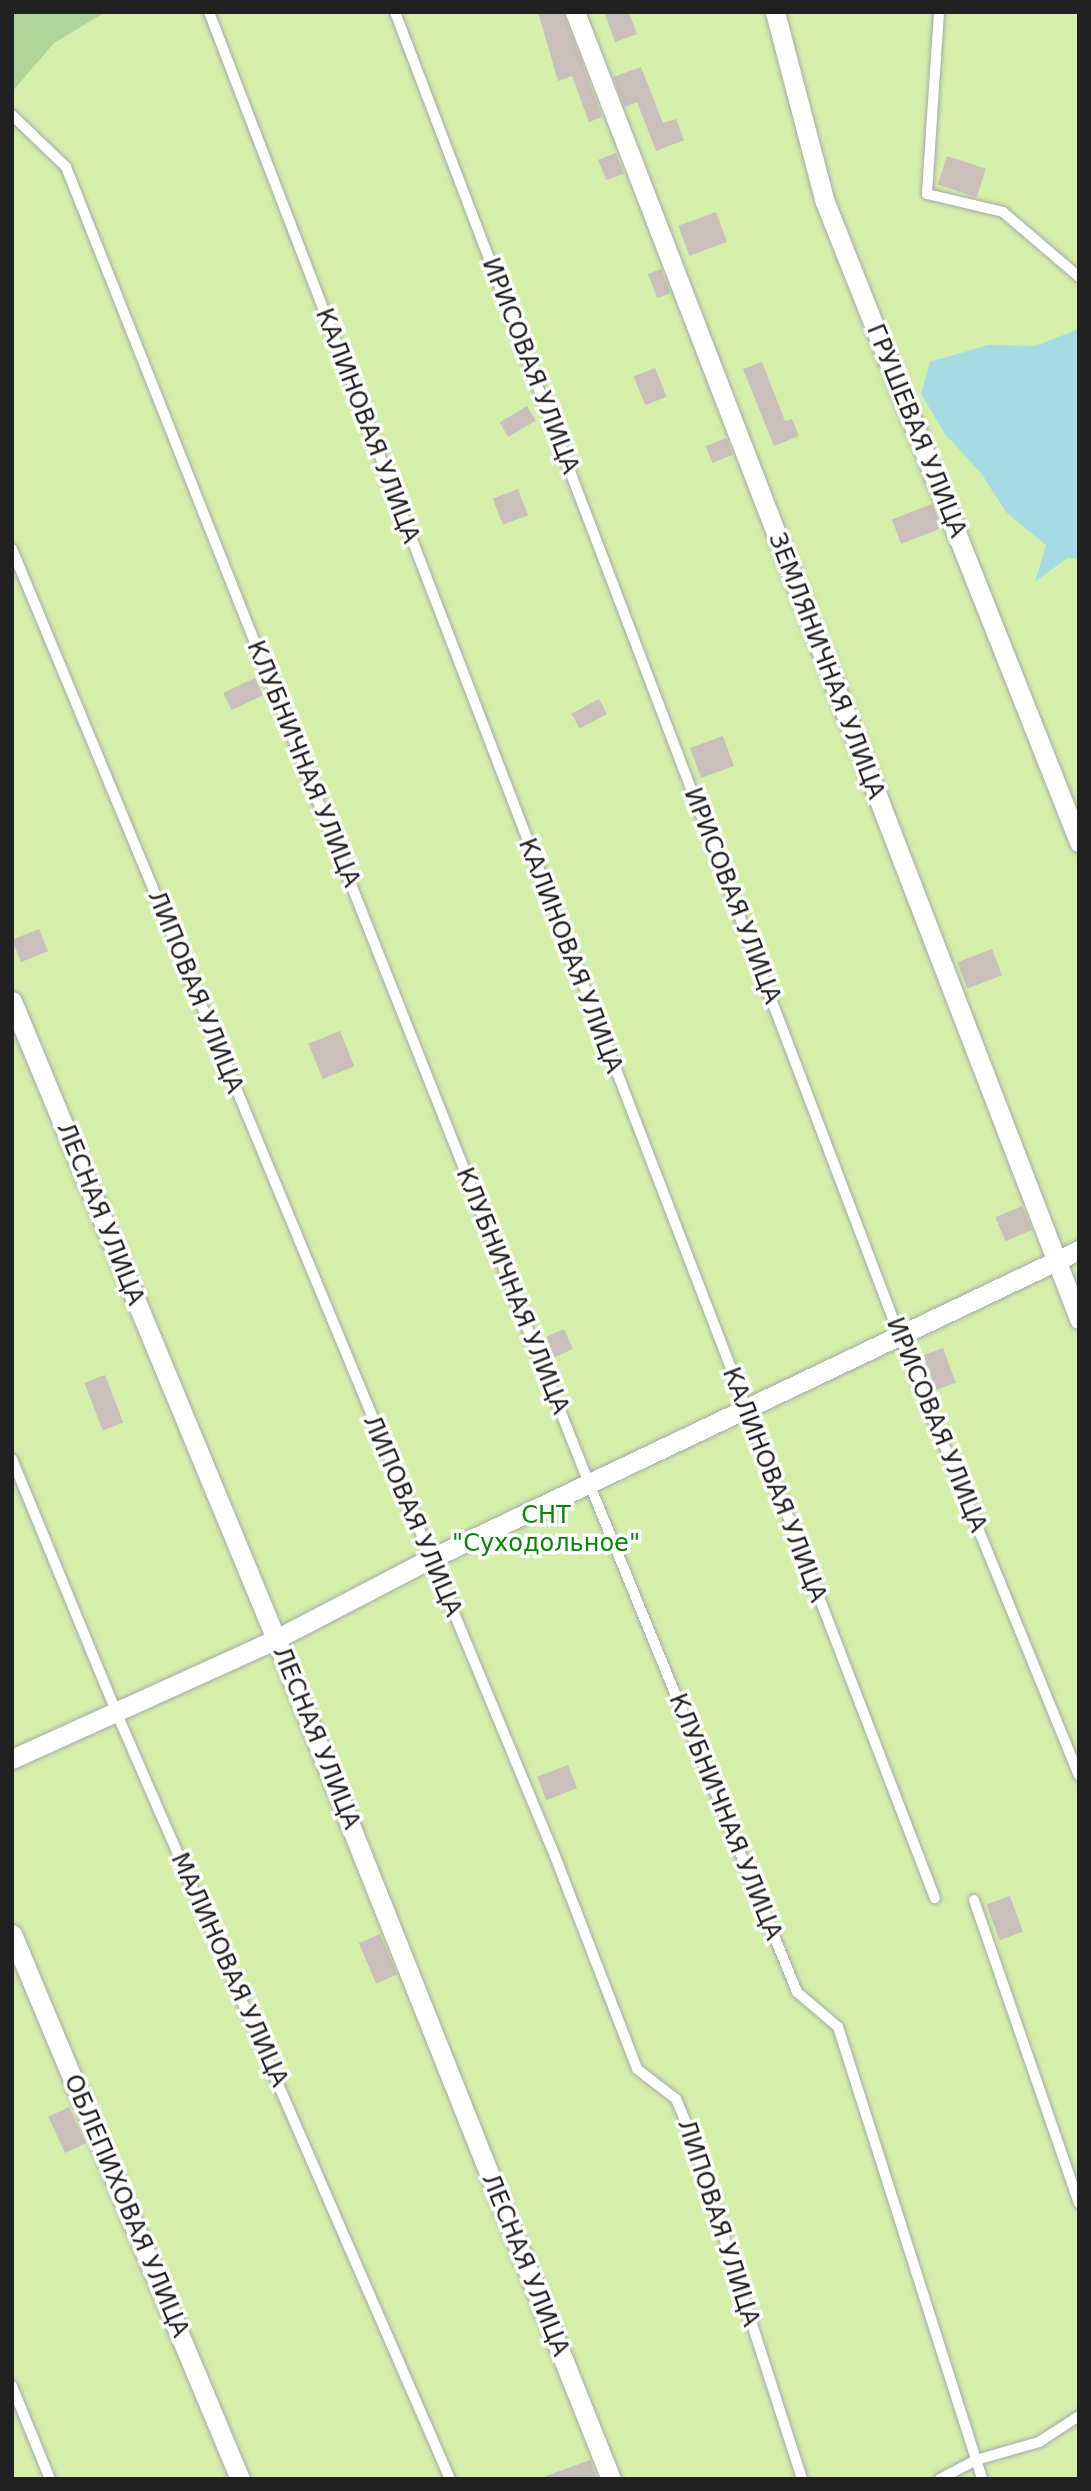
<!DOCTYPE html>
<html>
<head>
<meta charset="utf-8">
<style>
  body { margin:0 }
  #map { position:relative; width:1091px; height:2491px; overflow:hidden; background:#f2ede7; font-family:"DejaVu Sans",sans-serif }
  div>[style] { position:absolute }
  .grass>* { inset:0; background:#d3efaa }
  .forest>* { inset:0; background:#b1d499 }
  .water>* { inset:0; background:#a5dbe3 }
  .building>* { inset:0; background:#cabfba; transform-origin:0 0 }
  .roads { filter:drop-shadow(0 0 2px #a8a8a8) drop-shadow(0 0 2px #a8a8a8) }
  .service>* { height:10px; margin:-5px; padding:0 5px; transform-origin:5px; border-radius:5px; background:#fff }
  .minor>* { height:19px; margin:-9.5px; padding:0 9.5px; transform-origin:9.5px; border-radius:9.5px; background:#fff }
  span { translate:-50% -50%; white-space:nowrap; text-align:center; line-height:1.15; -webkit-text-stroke:7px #fff; paint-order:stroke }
  .street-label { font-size:24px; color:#212121 }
  .park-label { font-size:24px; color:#078504 }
  .frame { position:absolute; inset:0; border:14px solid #212121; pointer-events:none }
</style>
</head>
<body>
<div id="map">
  <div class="grass">
    <i style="clip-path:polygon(106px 12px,1079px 12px,1079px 2479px,12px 2479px,12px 92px,54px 43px)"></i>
  </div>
  <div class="forest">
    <i style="clip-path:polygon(12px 12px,106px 12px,54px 43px,12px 92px)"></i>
  </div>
  <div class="water">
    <i style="clip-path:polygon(1079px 329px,1079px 559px,1067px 558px,1035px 582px,1046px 545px,1006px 512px,981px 473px,945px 434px,921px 394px,930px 362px,988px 345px,1035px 346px)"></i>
  </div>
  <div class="building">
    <i style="clip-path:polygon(538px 12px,563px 12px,602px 117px,589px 122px,572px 76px,558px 81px)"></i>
    <i style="clip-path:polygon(604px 12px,629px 12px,637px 34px,615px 42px)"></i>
    <i style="clip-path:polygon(641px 67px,663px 123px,676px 119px,684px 140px,656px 151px,637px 102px,625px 107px,613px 77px)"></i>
    <i style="left:616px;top:153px;width:22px;height:19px;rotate:69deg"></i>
    <i style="left:947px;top:156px;width:41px;height:30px;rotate:18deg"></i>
    <i style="left:716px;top:212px;width:32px;height:40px;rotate:70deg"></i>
    <i style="left:661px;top:269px;width:26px;height:14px;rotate:69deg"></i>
    <i style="clip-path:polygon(762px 362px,785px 421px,792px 419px,799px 436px,774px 446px,743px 369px)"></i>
    <i style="left:655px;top:368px;width:31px;height:23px;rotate:68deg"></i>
    <i style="left:527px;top:406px;width:17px;height:32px;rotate:59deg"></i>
    <i style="left:726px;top:438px;width:18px;height:22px;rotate:68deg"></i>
    <i style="left:518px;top:489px;width:28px;height:27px;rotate:69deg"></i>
    <i style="left:932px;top:504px;width:26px;height:43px;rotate:69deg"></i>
    <i style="left:255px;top:678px;width:19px;height:35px;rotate:65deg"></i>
    <i style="left:599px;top:699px;width:17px;height:31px;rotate:62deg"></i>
    <i style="left:723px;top:736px;width:32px;height:35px;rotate:70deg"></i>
    <i style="left:39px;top:929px;width:24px;height:29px;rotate:68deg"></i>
    <i style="left:992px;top:949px;width:28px;height:37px;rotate:69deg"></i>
    <i style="left:340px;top:1031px;width:38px;height:34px;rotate:68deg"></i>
    <i style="left:1022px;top:1206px;width:26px;height:29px;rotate:67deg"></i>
    <i style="left:564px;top:1329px;width:22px;height:25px;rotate:66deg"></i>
    <i style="left:943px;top:1348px;width:37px;height:21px;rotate:70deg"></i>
    <i style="left:105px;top:1375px;width:51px;height:22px;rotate:69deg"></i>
    <i style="left:568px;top:1765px;width:25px;height:33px;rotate:69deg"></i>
    <i style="left:1010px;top:1896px;width:38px;height:25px;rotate:70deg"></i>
    <i style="left:380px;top:1934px;width:44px;height:23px;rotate:67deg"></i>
    <i style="left:69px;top:2107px;width:40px;height:23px;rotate:65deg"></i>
    <i style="clip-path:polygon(590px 2460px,598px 2479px,546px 2479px,546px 2476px)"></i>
  </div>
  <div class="roads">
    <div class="service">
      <i style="left:209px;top:12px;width:2021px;rotate:68.95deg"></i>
      <i style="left:395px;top:12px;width:1418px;rotate:69.14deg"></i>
      <i style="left:900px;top:1337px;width:473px;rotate:67.8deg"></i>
      <i style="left:939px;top:12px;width:182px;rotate:93.8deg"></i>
      <i style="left:927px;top:194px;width:78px;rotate:13.3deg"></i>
      <i style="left:1003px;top:212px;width:100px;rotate:40.5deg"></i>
      <i style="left:12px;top:115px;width:75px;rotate:43.9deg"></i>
      <i style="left:66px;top:167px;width:1416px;rotate:68.33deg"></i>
      <i style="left:589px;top:1483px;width:550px;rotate:67.77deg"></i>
      <i style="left:797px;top:1992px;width:54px;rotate:40.5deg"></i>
      <i style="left:838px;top:2027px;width:474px;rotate:72.3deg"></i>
      <i style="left:12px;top:549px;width:1415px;rotate:67.44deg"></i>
      <i style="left:555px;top:1856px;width:228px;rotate:68.9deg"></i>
      <i style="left:637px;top:2069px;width:49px;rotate:37.6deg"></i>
      <i style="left:676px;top:2099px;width:36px;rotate:67deg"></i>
      <i style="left:690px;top:2132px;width:365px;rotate:72.1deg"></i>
      <i style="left:12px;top:1459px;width:276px;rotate:67.6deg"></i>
      <i style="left:117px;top:1714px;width:834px;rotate:66.48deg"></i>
      <i style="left:974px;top:1900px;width:321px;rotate:70.9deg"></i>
      <i style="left:12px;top:2386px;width:100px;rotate:67.8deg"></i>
      <i style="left:940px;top:2479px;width:41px;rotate:-27.8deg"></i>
      <i style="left:976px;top:2460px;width:66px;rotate:-15.9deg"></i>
      <i style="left:1039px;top:2442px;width:48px;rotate:-33deg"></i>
    </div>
    <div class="minor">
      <i style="left:575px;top:12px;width:1401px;rotate:68.91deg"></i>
      <i style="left:775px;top:12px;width:196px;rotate:75.3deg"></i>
      <i style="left:825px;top:202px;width:689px;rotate:68.35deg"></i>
      <i style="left:12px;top:1001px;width:690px;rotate:67.52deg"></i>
      <i style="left:276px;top:1639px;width:904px;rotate:68.26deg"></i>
      <i style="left:12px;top:1759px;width:290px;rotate:-24.4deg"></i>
      <i style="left:276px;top:1639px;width:174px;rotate:-27.5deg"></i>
      <i style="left:430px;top:1559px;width:719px;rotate:-25.46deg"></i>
      <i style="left:12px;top:1934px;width:591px;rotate:67.3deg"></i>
    </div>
  </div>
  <div class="street-label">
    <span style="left:530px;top:366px;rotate:69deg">ИРИСОВАЯ УЛИЦА</span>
    <span style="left:367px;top:426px;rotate:69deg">КАЛИНОВАЯ УЛИЦА</span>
    <span style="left:916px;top:431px;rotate:68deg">ГРУШЕВАЯ УЛИЦА</span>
    <span style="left:826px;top:666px;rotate:69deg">ЗЕМЛЯНИЧНАЯ УЛИЦА</span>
    <span style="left:303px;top:764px;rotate:68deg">КЛУБНИЧНАЯ УЛИЦА</span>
    <span style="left:732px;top:896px;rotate:69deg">ИРИСОВАЯ УЛИЦА</span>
    <span style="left:570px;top:956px;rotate:69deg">КАЛИНОВАЯ УЛИЦА</span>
    <span style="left:195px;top:992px;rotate:68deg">ЛИПОВАЯ УЛИЦА</span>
    <span style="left:100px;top:1214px;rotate:68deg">ЛЕСНАЯ УЛИЦА</span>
    <span style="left:512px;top:1291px;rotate:68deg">КЛУБНИЧНАЯ УЛИЦА</span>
    <span style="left:936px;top:1425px;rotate:68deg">ИРИСОВАЯ УЛИЦА</span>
    <span style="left:774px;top:1485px;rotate:69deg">КАЛИНОВАЯ УЛИЦА</span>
    <span style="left:412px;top:1516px;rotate:67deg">ЛИПОВАЯ УЛИЦА</span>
    <span style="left:316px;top:1738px;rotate:68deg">ЛЕСНАЯ УЛИЦА</span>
    <span style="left:725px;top:1817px;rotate:68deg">КЛУБНИЧНАЯ УЛИЦА</span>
    <span style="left:229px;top:1970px;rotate:66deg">МАЛИНОВАЯ УЛИЦА</span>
    <span style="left:126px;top:2206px;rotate:67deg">ОБЛЕПИХОВАЯ УЛИЦА</span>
    <span style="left:718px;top:2223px;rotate:72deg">ЛИПОВАЯ УЛИЦА</span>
    <span style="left:525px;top:2265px;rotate:68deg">ЛЕСНАЯ УЛИЦА</span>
  </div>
  <div class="park-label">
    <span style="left:546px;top:1530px">СНТ<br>"Суходольное"</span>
  </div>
  <div class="frame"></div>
</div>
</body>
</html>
